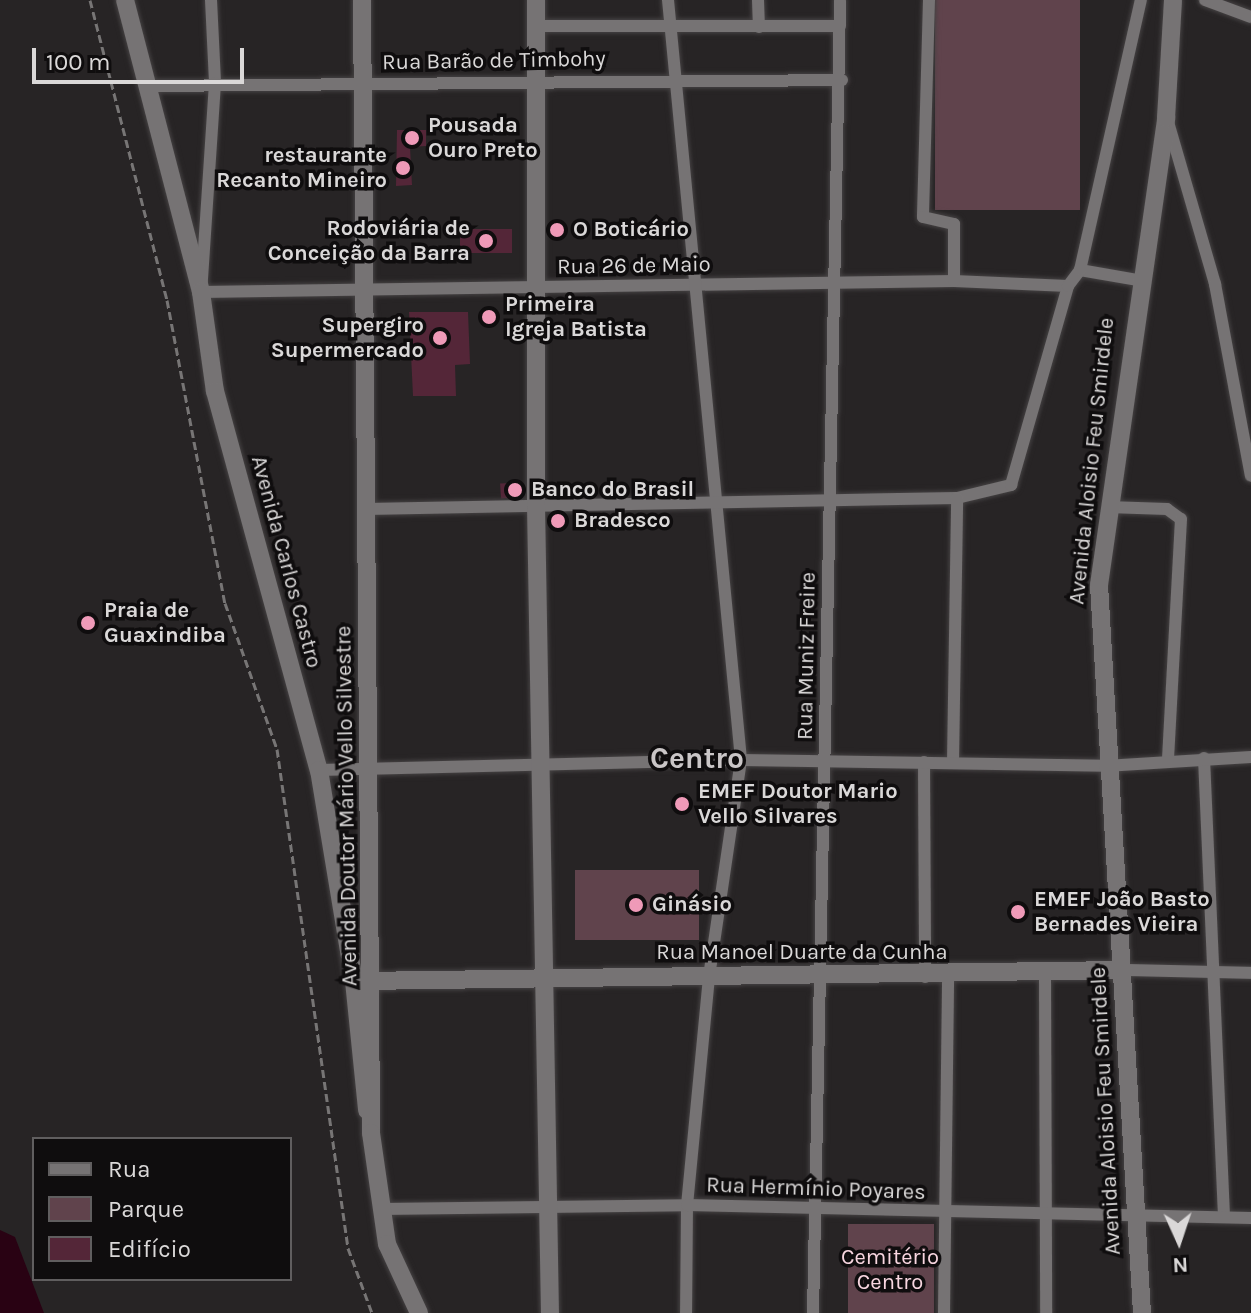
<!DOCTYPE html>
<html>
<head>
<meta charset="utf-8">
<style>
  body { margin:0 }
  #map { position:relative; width:1251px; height:1313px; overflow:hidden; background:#272425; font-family:Karla,sans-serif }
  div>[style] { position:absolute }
  .green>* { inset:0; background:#60434c; transform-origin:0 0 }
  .water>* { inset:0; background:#290213 }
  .building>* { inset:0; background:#542638; transform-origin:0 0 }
  .path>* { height:3px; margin-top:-1.5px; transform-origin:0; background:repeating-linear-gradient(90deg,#777575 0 8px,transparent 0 12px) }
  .roads { filter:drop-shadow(0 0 2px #454243) drop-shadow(0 0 2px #454243) }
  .street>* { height:12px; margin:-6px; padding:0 6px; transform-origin:6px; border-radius:6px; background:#767374 }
  .secondary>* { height:18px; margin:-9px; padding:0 9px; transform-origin:9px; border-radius:9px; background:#767374 }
  .dots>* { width:22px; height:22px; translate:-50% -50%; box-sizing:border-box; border:4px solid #0f0d0e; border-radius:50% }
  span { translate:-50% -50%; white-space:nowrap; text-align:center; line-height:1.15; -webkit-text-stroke:7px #0f0d0e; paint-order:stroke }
  .street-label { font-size:22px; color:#dad8d8 }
  .poi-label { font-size:22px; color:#dad8d8; font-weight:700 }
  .left { translate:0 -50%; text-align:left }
  .right { translate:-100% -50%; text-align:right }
  .park-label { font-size:22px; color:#f8d6e0 }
  .district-label { font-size:30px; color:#cac6c7; font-weight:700 }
  .legend { position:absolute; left:32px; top:1137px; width:260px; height:144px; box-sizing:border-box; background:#0f0d0e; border:2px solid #605e5f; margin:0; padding:10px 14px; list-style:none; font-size:24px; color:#dad8d8 }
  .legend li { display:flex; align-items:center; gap:16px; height:40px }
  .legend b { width:40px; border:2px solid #605e5f }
  .north { position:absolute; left:1139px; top:1201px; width:80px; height:80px; -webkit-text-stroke:6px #0f0d0e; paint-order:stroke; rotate:177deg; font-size:22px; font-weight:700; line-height:32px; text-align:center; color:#dad8d8 }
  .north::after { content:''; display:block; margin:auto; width:28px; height:36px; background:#dad8d8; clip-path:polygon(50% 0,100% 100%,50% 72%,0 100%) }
  .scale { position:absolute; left:32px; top:48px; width:212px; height:36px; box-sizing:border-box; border:4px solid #dad8d8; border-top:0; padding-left:10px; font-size:24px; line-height:28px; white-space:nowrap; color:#dad8d8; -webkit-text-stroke:6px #0f0d0e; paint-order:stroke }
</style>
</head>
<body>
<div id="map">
  <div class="green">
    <i style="left:935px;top:0;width:145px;height:210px"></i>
    <i style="left:575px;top:870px;width:124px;height:70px"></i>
    <i style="left:934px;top:1224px;width:89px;height:86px;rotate:90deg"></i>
  </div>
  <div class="water">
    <i style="clip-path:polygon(0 1230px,15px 1237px,44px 1313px,0 1313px)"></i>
  </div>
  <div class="building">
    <i style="clip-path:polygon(397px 130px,426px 130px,426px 146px,410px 147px,412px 185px,396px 186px)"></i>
    <i style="left:512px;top:229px;width:24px;height:52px;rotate:90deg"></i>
    <i style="clip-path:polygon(409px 312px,468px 312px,470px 364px,455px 365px,456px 396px,413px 396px)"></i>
    <i style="left:523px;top:482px;width:15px;height:23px;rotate:86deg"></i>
  </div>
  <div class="path">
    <i style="left:90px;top:0;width:310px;rotate:75.6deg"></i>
    <i style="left:167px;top:300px;width:309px;rotate:79.2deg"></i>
    <i style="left:225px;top:603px;width:155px;rotate:70.4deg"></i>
    <i style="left:277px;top:749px;width:504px;rotate:81.9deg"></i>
    <i style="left:348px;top:1248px;width:69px;rotate:69.7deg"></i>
  </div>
  <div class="roads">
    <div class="street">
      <i style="left:211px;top:0;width:83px;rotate:87.2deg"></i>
      <i style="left:215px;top:83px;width:209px;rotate:93.8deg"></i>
      <i style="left:201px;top:292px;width:753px;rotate:-0.84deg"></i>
      <i style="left:954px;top:281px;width:114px;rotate:2.5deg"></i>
      <i style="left:668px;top:0;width:763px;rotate:84.51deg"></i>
      <i style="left:741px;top:760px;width:219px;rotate:98.4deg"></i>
      <i style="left:709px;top:977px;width:229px;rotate:95.5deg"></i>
      <i style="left:687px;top:1205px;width:108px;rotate:90.5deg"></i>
      <i style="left:758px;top:0;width:27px;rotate:88deg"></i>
      <i style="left:929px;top:0;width:217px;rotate:91.6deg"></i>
      <i style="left:923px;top:217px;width:32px;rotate:13deg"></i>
      <i style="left:954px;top:224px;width:57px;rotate:90deg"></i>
      <i style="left:1205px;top:0;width:49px;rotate:20.3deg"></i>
      <i style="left:536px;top:26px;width:304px"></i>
      <i style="left:146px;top:86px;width:696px;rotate:-0.49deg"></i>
      <i style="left:1168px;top:122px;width:169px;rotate:73.8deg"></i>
      <i style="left:1215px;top:284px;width:195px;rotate:79.4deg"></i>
      <i style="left:1080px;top:270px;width:59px;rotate:9.8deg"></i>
      <i style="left:1108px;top:507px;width:59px;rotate:1.9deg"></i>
      <i style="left:1167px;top:509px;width:17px;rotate:36deg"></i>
      <i style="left:1181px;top:519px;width:241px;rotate:93.1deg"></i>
      <i style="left:366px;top:509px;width:591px;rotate:-1.07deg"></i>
      <i style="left:957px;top:498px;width:56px;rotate:-13.5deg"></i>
      <i style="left:1011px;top:485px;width:207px;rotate:-74deg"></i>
      <i style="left:1068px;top:286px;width:20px;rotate:-53deg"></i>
      <i style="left:1080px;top:270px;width:277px;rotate:-77.3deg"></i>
      <i style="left:1204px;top:758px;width:459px;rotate:87.5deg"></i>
      <i style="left:924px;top:762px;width:215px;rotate:89.7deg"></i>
      <i style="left:953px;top:763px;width:265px;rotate:-89.1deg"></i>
      <i style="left:319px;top:770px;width:422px;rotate:-1.4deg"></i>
      <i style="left:741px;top:760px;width:364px;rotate:0.9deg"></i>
      <i style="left:1105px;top:766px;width:146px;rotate:-3.5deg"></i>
      <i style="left:1123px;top:970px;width:128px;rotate:1.3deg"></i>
      <i style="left:1045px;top:974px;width:339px;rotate:89.8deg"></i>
      <i style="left:380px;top:1209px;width:307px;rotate:-0.7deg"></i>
      <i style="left:687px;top:1205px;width:564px;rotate:1.32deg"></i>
      <i style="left:813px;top:1313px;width:1313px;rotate:-88.82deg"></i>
      <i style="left:944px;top:1313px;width:337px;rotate:-89.3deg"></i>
    </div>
    <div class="secondary">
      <i style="left:125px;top:0;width:302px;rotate:75.4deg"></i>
      <i style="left:201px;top:292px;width:100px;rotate:82deg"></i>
      <i style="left:215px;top:391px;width:393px;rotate:74.7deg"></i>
      <i style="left:319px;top:770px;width:214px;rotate:80.6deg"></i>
      <i style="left:354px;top:981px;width:130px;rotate:84.2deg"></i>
      <i style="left:362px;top:0;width:1133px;rotate:89.54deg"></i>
      <i style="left:371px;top:1133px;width:112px;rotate:81.8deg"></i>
      <i style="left:387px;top:1244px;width:76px;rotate:65.1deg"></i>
      <i style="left:536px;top:0;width:505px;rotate:90deg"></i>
      <i style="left:536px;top:505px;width:808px;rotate:89.01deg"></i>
      <i style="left:362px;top:981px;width:761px;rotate:-0.83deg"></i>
      <i style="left:1142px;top:1313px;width:729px;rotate:-93.38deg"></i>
      <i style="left:1099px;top:585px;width:472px;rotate:-81.8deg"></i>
      <i style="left:1166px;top:118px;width:118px;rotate:-86.6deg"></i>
    </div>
  </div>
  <div class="dots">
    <i style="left:412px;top:138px;background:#ef9ab8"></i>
    <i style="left:403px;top:168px;background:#ef9ab8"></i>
    <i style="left:557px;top:230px;background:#ef9ab8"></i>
    <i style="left:486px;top:241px;background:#ef9ab8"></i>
    <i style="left:489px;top:317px;background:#ef9ab8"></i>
    <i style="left:440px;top:338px;background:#ef9ab8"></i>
    <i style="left:515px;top:490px;background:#ef9ab8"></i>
    <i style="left:558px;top:521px;background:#ef9ab8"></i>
    <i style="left:88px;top:623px;background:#ef9ab8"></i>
    <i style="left:682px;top:804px;background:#ef9ab8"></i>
    <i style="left:636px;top:905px;background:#ef9ab8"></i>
    <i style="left:1018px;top:912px;background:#ef9ab8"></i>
  </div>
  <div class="street-label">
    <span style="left:494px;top:61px;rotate:-1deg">Rua Barão de Timbohy</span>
    <span style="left:634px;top:266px;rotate:-1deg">Rua 26 de Maio</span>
    <span style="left:1092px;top:461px;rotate:-84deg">Avenida Aloisio Feu Smirdele</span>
    <span style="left:286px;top:562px;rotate:75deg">Avenida Carlos Castro</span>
    <span style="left:807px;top:656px;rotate:-89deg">Rua Muniz Freire</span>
    <span style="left:347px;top:806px;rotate:-91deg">Avenida Doutor Mário Vello Silvestre</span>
    <span style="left:802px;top:953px">Rua Manoel Duarte da Cunha</span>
    <span style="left:1106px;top:1111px;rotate:-93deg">Avenida Aloisio Feu Smirdele</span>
    <span style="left:816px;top:1189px;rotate:2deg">Rua Hermínio Poyares</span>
  </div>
  <div class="poi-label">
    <span class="left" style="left:428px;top:138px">Pousada<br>Ouro Preto</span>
    <span class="right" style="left:387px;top:168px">restaurante<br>Recanto Mineiro</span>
    <span class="right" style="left:470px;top:241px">Rodoviária de<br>Conceição da Barra</span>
    <span class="left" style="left:573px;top:230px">O Boticário</span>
    <span class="left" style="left:505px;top:317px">Primeira<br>Igreja Batista</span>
    <span class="right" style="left:424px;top:338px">Supergiro<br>Supermercado</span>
    <span class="left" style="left:531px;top:490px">Banco do Brasil</span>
    <span class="left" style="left:574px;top:521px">Bradesco</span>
    <span class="left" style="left:104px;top:623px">Praia de<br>Guaxindiba</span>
    <span class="left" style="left:698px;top:804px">EMEF Doutor Mario<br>Vello Silvares</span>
    <span class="left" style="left:1034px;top:912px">EMEF João Basto<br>Bernades Vieira</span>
    <span class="left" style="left:652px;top:905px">Ginásio</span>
  </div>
  <div class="park-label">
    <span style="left:890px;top:1270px">Cemitério<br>Centro</span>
  </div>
  <div class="district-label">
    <span style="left:697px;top:758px">Centro</span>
  </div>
  <ul class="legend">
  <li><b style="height:10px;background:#767374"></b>Rua</li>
  <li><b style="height:22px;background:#60434c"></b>Parque</li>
  <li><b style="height:22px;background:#542638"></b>Edifício</li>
  </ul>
  <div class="north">N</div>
  <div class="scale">100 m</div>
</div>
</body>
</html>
